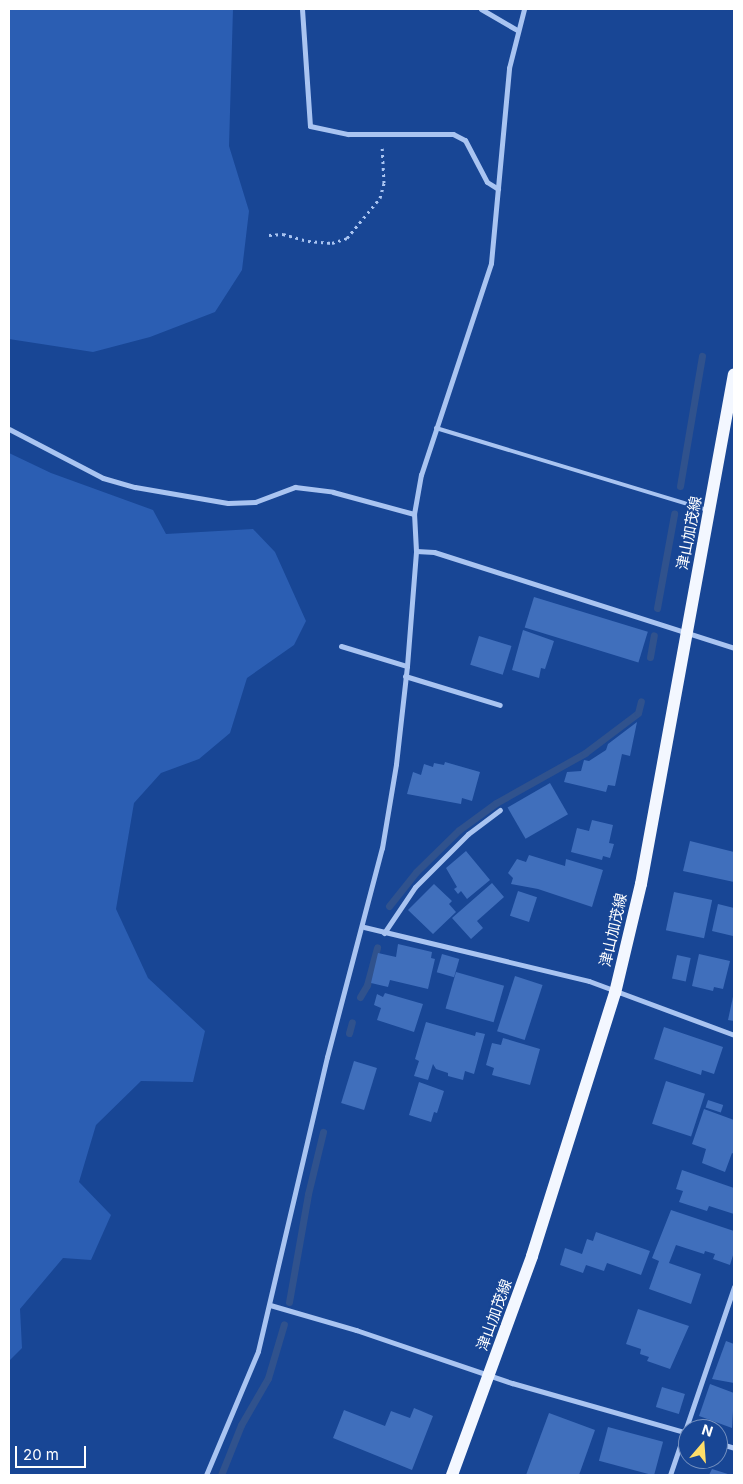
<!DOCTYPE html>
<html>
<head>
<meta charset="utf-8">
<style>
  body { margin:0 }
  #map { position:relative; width:743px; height:1484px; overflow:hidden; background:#184695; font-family:Inter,"Noto Sans JP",sans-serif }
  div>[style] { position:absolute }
  .green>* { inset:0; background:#2b5eb3 }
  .stream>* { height:7px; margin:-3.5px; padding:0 3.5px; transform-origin:3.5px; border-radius:3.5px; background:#30528d }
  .building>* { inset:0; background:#406fbc; transform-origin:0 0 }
  .path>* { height:3px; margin-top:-1.5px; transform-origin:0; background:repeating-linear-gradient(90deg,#a9c4f1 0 2.5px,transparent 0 6.5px) }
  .service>* { height:4px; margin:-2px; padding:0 2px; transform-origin:2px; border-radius:2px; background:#a9c4f1 }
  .minor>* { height:5px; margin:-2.5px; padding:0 2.5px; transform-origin:2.5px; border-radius:2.5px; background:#a9c4f1 }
  .primary>* { height:12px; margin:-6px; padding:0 6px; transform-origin:6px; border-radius:6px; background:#f3f7ff }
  span { translate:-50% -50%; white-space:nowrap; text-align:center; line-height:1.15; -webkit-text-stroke:4px #184695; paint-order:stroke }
  .street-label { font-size:15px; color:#fff }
  .frame { position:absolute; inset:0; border:10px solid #fff; pointer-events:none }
  .north { position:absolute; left:678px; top:1419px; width:50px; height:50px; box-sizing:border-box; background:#184695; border:1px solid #7490bf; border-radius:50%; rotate:18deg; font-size:14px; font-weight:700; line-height:20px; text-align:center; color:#fff }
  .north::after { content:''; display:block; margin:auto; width:18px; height:22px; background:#ffde69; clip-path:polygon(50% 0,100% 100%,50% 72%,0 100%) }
  .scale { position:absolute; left:15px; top:1446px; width:71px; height:22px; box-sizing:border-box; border:2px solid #fff; border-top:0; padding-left:6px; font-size:15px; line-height:18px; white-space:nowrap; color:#fff; -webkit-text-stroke:4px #184695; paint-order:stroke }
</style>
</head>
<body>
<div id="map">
  <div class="green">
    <i style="clip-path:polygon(9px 9px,233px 9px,229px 146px,249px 211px,242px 270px,215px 312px,150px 337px,93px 352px,9px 339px)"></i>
    <i style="clip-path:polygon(9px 453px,51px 473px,153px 510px,166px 534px,253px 529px,275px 552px,306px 621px,294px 645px,247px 678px,230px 733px,199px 759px,161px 773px,134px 803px,116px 909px,148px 978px,205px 1031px,193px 1082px,141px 1081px,96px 1125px,79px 1182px,111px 1215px,91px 1260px,63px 1258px,20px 1309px,22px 1348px,9px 1361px)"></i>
  </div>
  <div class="stream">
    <i style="left:680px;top:486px;width:132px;rotate:-80.4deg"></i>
    <i style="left:657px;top:608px;width:96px;rotate:-79.7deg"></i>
    <i style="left:650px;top:657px;width:22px;rotate:-80deg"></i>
    <i style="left:389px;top:906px;width:43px;rotate:-51.5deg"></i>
    <i style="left:416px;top:872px;width:60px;rotate:-44.3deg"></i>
    <i style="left:459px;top:830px;width:46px;rotate:-36.1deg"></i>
    <i style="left:496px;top:803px;width:102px;rotate:-29.3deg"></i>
    <i style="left:585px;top:753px;width:66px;rotate:-37deg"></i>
    <i style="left:638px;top:713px;width:12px;rotate:-76deg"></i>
    <i style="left:360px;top:997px;width:14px;rotate:-60deg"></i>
    <i style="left:367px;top:985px;width:39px;rotate:-75deg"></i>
    <i style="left:349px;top:1033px;width:11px;rotate:-75deg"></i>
    <i style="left:289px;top:1302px;width:110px;rotate:-80deg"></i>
    <i style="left:308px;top:1194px;width:64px;rotate:-76.4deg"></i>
    <i style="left:221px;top:1475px;width:54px;rotate:-68.2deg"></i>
    <i style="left:241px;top:1425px;width:54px;rotate:-60.1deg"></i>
    <i style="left:268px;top:1378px;width:56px;rotate:-73.5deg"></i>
  </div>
  <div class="building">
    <i style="left:534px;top:597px;width:119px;height:32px;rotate:17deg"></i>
    <i style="clip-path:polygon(523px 630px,554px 641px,545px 669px,541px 668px,539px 678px,512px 670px)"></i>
    <i style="left:479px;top:636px;width:34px;height:30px;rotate:17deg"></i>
    <i style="clip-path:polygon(637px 722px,630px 756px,622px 754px,615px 786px,608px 785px,606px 792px,564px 782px,567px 772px,581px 771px,584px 760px,589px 761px,606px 750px,608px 744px)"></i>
    <i style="clip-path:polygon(445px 762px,480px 772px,472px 801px,462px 798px,461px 804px,407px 794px,413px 772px,421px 775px,424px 764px,433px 767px,434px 763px,444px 765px)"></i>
    <i style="left:550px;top:783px;width:36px;height:49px;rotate:60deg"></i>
    <i style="clip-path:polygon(592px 820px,613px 825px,609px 843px,614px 844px,610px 858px,603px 856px,602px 860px,571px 852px,577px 828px,589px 831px)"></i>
    <i style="clip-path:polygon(690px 841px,734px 852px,734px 882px,683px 871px)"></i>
    <i style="clip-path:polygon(466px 851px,490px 880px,467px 899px,461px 891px,458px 894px,454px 889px,457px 887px,446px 868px)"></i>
    <i style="clip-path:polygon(529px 855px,565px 866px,566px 859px,603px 870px,592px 907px,538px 889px,511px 884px,513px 878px,508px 873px,517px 859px,526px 862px)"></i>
    <i style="clip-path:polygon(492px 883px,504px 897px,477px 921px,483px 928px,471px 939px,452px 918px)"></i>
    <i style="clip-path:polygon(434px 884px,452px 901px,449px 904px,456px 912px,433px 934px,408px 910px)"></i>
    <i style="left:518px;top:891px;width:20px;height:26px;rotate:18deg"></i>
    <i style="left:674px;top:892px;width:39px;height:39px;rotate:12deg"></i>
    <i style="clip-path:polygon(718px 904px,734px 908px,733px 936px,712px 931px)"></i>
    <i style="clip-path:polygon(398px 944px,432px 952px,431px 958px,435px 959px,428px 989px,390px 980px,388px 987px,371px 983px,378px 953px,396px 957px)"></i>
    <i style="left:442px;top:954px;width:18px;height:19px;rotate:16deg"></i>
    <i style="clip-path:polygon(699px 954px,730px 961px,723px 989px,714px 987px,713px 991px,692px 986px)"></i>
    <i style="left:677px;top:955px;width:14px;height:24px;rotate:12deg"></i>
    <i style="left:456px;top:972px;width:50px;height:38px;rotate:16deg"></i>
    <i style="left:515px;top:976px;width:29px;height:58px;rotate:18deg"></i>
    <i style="clip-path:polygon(734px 992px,734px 1021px,728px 1020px)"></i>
    <i style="clip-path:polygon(385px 993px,423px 1004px,414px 1032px,377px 1020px,381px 1008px,374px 1005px,377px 994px,383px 997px)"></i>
    <i style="clip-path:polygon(426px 1022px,475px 1036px,476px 1032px,485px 1034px,474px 1074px,465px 1071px,463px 1080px,448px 1076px,448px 1073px,436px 1069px,433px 1064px,428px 1080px,414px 1076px,419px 1061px,415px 1059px)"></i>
    <i style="clip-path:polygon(664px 1027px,723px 1047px,714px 1074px,702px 1070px,701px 1075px,654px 1059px)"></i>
    <i style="clip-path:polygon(503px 1038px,540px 1049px,530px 1085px,492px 1075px,494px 1068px,486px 1065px,492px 1043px,501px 1045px)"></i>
    <i style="left:354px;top:1061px;width:24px;height:44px;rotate:17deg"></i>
    <i style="left:666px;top:1081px;width:41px;height:45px;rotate:18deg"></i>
    <i style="clip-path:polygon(419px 1082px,444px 1091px,437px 1113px,434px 1112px,431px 1122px,409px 1115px)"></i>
    <i style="left:708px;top:1100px;width:16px;height:8px;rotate:18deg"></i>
    <i style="clip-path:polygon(704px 1109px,734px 1120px,734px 1154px,732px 1153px,725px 1172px,702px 1163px,706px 1149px,692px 1144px)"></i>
    <i style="clip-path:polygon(682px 1170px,734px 1188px,734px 1214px,709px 1206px,707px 1211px,679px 1202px,683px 1191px,676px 1189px)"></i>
    <i style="clip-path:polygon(671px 1210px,734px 1231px,734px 1252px,730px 1265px,713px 1259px,715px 1254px,705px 1251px,704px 1254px,676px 1245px,669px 1263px,701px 1274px,691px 1304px,649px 1289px,659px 1261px,652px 1258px)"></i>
    <i style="clip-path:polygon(596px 1232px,650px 1251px,641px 1275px,607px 1263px,604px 1271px,586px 1265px,583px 1273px,560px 1265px,565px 1248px,582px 1254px,587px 1239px,593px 1241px)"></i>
    <i style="clip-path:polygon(638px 1309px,689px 1326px,670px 1369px,647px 1361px,649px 1357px,640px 1354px,641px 1349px,626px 1344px)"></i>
    <i style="clip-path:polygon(726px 1341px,734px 1344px,734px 1383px,712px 1379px)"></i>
    <i style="clip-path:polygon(710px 1384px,734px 1393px,732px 1428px,699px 1416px)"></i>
    <i style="left:662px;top:1387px;width:24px;height:21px;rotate:17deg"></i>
    <i style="clip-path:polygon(414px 1408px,433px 1416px,412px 1470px,333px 1438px,344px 1410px,385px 1426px,391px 1411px,410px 1418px)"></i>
    <i style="clip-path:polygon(549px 1413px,595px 1430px,579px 1475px,526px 1475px)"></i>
    <i style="left:608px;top:1427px;width:57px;height:35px;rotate:15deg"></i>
    <i style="clip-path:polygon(712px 1469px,731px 1475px,709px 1475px)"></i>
  </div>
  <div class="path">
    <i style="left:269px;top:235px;width:14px;rotate:-4deg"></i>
    <i style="left:283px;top:234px;width:26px;rotate:16deg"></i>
    <i style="left:308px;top:241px;width:24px;rotate:5deg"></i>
    <i style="left:332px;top:243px;width:16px;rotate:-18deg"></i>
    <i style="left:347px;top:238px;width:52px;rotate:-50.5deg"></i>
    <i style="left:380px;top:198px;width:16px;rotate:-75deg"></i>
    <i style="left:384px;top:183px;width:35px;rotate:-93deg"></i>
  </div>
  <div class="service">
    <i style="left:436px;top:428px;width:283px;rotate:16.8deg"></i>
  </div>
  <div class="minor">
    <i style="left:302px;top:9px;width:117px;rotate:86.1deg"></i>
    <i style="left:310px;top:126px;width:39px;rotate:12deg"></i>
    <i style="left:348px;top:134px;width:105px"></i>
    <i style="left:453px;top:134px;width:13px;rotate:27deg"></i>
    <i style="left:465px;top:140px;width:47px;rotate:62.4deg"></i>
    <i style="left:487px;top:182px;width:13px;rotate:32deg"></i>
    <i style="left:481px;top:9px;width:42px;rotate:30.3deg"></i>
    <i style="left:9px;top:429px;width:106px;rotate:27.5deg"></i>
    <i style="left:103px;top:478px;width:33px;rotate:16deg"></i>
    <i style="left:135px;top:487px;width:94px;rotate:9.8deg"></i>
    <i style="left:228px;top:503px;width:27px;rotate:-2deg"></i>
    <i style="left:255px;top:502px;width:43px;rotate:-20.6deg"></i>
    <i style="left:295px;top:487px;width:38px;rotate:7deg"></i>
    <i style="left:333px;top:492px;width:84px;rotate:15.2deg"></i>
    <i style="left:416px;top:551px;width:18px;rotate:3deg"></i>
    <i style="left:434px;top:552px;width:315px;rotate:17.7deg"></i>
    <i style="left:341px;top:646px;width:69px;rotate:16.9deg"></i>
    <i style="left:405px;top:676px;width:99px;rotate:17deg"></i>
    <i style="left:364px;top:927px;width:231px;rotate:13.5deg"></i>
    <i style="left:589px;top:981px;width:155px;rotate:20.4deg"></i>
    <i style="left:384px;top:933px;width:55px;rotate:-56deg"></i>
    <i style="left:415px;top:887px;width:75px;rotate:-45deg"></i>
    <i style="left:468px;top:834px;width:40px;rotate:-37deg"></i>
    <i style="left:270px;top:1305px;width:90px;rotate:16.2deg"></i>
    <i style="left:356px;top:1330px;width:165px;rotate:18.8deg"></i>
    <i style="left:512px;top:1383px;width:183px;rotate:15.9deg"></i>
    <i style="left:718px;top:1443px;width:17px;rotate:17deg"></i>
    <i style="left:206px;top:1475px;width:134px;rotate:-67.2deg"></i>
    <i style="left:258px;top:1351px;width:302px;rotate:-76.8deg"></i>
    <i style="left:327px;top:1057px;width:216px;rotate:-75.3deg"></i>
    <i style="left:382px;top:848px;width:85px;rotate:-80.5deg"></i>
    <i style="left:396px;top:764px;width:99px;rotate:-83.6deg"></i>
    <i style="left:407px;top:666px;width:115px;rotate:-85.5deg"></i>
    <i style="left:416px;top:551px;width:37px;rotate:-93deg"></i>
    <i style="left:414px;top:514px;width:40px;rotate:-80deg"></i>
    <i style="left:421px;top:475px;width:223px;rotate:-71.7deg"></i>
    <i style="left:491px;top:263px;width:196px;rotate:-84.7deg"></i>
    <i style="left:509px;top:68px;width:61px;rotate:-75.7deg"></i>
    <i style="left:670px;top:1475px;width:199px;rotate:-71.2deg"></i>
  </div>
  <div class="primary">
    <i style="left:452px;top:1475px;width:233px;rotate:-69.9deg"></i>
    <i style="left:532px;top:1256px;width:276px;rotate:-72.5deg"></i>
    <i style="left:615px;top:993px;width:112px;rotate:-76.6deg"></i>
    <i style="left:641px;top:884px;width:518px;rotate:-79.67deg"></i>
  </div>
  <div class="street-label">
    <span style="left:689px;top:533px;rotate:-79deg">津山加茂線</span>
    <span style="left:613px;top:930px;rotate:-77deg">津山加茂線</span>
    <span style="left:494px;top:1315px;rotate:-70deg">津山加茂線</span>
  </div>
  <div class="frame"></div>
  <div class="north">N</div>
  <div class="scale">20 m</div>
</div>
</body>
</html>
